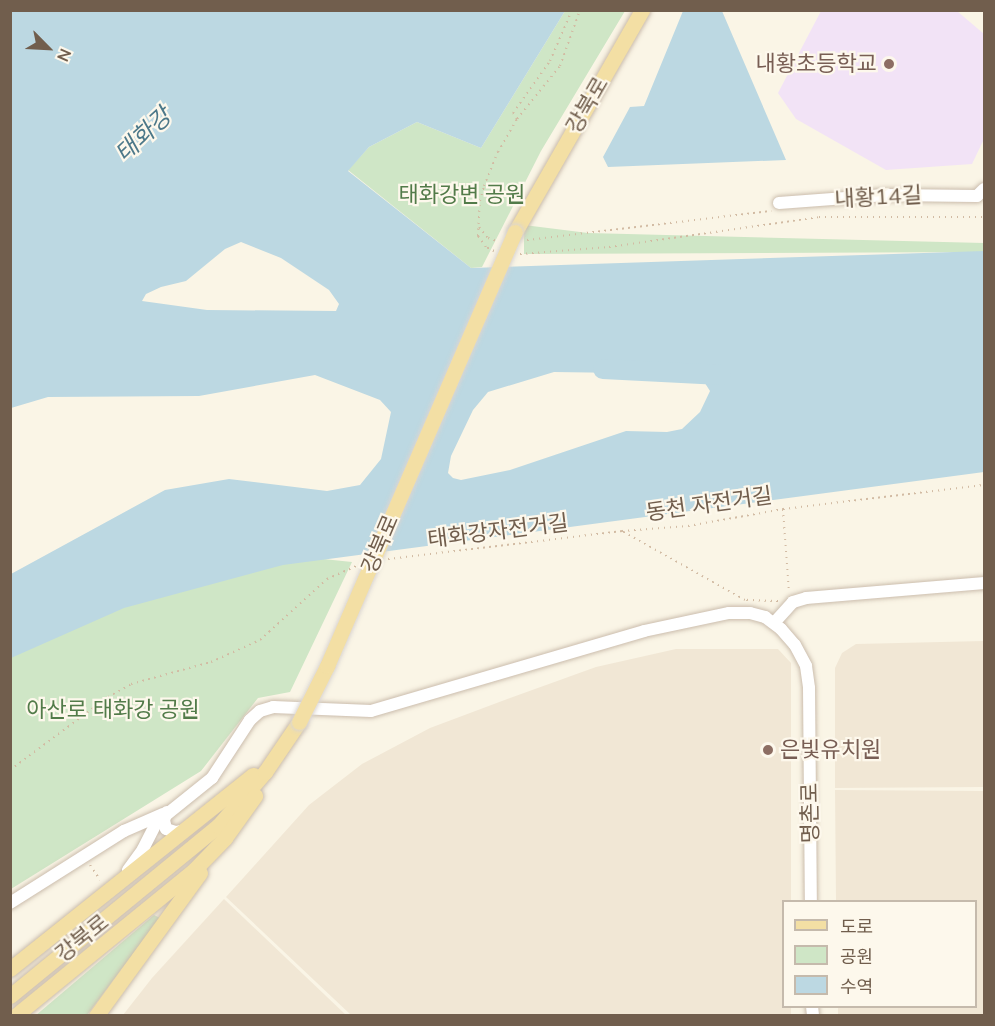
<!DOCTYPE html>
<html>
<head>
<meta charset="utf-8">
<style>
  body { margin:0 }
  #map { position:relative; width:995px; height:1026px; overflow:hidden; background:#faf5e6; font-family:Mulish,"Noto Sans KR",sans-serif }
  div>[style] { position:absolute }
  .residential>* { inset:0; background:#f1e7d5 }
  .education>* { inset:0; background:#f2e3f6 }
  .green>* { inset:0; background:#cfe6c6 }
  .water>* { inset:0; background:#bcd8e2 }
  .river>* { height:20px; margin:-10px; padding:0 10px; transform-origin:10px; border-radius:10px; background:#bcd8e2 }
  .path>* { height:2px; margin-top:-1px; transform-origin:0; background:repeating-linear-gradient(90deg,#d2bba3 0 1.5px,transparent 0 6px) }
  .roads { filter:drop-shadow(0 0 2px #cbbdad) drop-shadow(0 0 2px #cbbdad) }
  .minor>* { height:12px; margin:-6px; padding:0 6px; transform-origin:6px; border-radius:6px; background:#fff }
  .major>* { height:15px; margin:-7.5px; padding:0 7.5px; transform-origin:7.5px; border-radius:7.5px; background:#f3dfa4 }
  .bridges { filter:drop-shadow(0 0 2px #dad5d1) drop-shadow(0 0 2px #dad5d1) }
  .major-bridge>* { height:15px; margin:-7.5px; padding:0 7.5px; transform-origin:7.5px; border-radius:7.5px; background:#f3dfa4 }
  .dots>* { width:16px; height:16px; translate:-50% -50%; box-sizing:border-box; border:3px solid #fdf8ec; border-radius:50% }
  span { translate:-50% -50%; white-space:nowrap; text-align:center; line-height:1.15; -webkit-text-stroke:4.5px #fdf8ec; paint-order:stroke }
  .education-label { font-size:22px; color:#785e54 }
  .right { translate:-100% -50%; text-align:right }
  .left { translate:0 -50%; text-align:left }
  .street-label { font-size:22px; color:#715e4d }
  .park-label { font-size:22px; color:#527b49 }
  .water-label { font-size:24px; color:#4c7889; font-style:italic }
  .frame { position:absolute; inset:0; border:12px solid #715e4d; pointer-events:none }
  .legend { position:absolute; left:782px; top:900px; width:195px; height:108px; box-sizing:border-box; background:#fdf8ec; border:2px solid #c5baac; margin:0; padding:8px 10px; list-style:none; font-size:18px; color:#715e4d }
  .legend li { display:flex; align-items:center; gap:12px; height:30px }
  .legend b { width:30px; border:2px solid #c5baac }
  .north { position:absolute; left:18px; top:18px; width:60px; height:60px; -webkit-text-stroke:4px #fdf8ec; paint-order:stroke; rotate:114deg; font-size:16px; font-weight:700; line-height:24px; text-align:center; color:#715e4d }
  .north::after { content:''; display:block; margin:auto; width:21px; height:27px; background:#715e4d; clip-path:polygon(50% 0,100% 100%,50% 72%,0 100%) }
</style>
</head>
<body>
<div id="map">
  <div class="residential">
    <i style="clip-path:polygon(984px 641px,984px 787px,835px 788px,835px 668px,842px 653px,856px 644px)"></i>
    <i style="clip-path:polygon(676px 649px,778px 649px,791px 663px,791px 901px,784px 902px,784px 1006px,791px 1007px,791px 1015px,351px 1015px,226px 897px,309px 805px,362px 764px,430px 728px,502px 701px,596px 667px)"></i>
    <i style="clip-path:polygon(835px 790px,984px 791px,984px 1015px,838px 1015px,838px 1007px,976px 1006px,976px 902px,836px 901px)"></i>
    <i style="clip-path:polygon(224px 899px,346px 1015px,123px 1015px,152px 978px)"></i>
  </div>
  <div class="education">
    <i style="clip-path:polygon(821px 11px,957px 11px,984px 34px,984px 139px,972px 164px,886px 170px,796px 119px,778px 93px)"></i>
  </div>
  <div class="green">
    <i style="clip-path:polygon(565px 11px,625px 11px,541px 151px,482px 267px,471px 268px,348px 170px,369px 147px,417px 122px,481px 148px)"></i>
    <i style="clip-path:polygon(524px 225px,588px 233px,984px 243px,984px 252px,524px 254px)"></i>
    <i style="clip-path:polygon(285px 555px,352px 562px,290px 692px,258px 698px,201px 771px,11px 889px,11px 649px,104px 606px)"></i>
    <i style="clip-path:polygon(154px 915px,160px 918px,87px 1015px,35px 1016px)"></i>
  </div>
  <div class="water">
    <i style="clip-path:polygon(evenodd,11px 11px,565px 11px,481px 148px,417px 122px,369px 147px,348px 171px,471px 268px,984px 251px,984px 472px,283px 565px,124px 608px,11px 658px,11px 574px,165px 490px,229px 479px,327px 491px,360px 485px,381px 459px,391px 412px,380px 400px,315px 375px,199px 396px,48px 397px,11px 408px,11px 11px,241px 242px,281px 258px,329px 290px,339px 304px,336px 311px,207px 310px,142px 301px,146px 294px,161px 287px,186px 281px,225px 249px,241px 242px,11px 11px,644px 363px,680px 364px,701px 377px,710px 391px,700px 412px,682px 429px,667px 432px,626px 431px,510px 470px,461px 480px,453px 478px,448px 473px,451px 456px,473px 410px,488px 392px,554px 372px,624px 373px,644px 363px)"></i>
    <i style="clip-path:polygon(683px 11px,722px 11px,786px 160px,608px 167px,603px 157px,630px 107px,644px 106px)"></i>
  </div>
  <div class="river">
    <i style="left:603px;top:369px;width:118px;rotate:2.9deg"></i>
  </div>
  <div class="path">
    <i style="left:517px;top:119px;width:7px;rotate:-124deg"></i>
    <i style="left:513px;top:113px;width:64px;rotate:-54.6deg"></i>
    <i style="left:550px;top:61px;width:56px;rotate:-66.7deg"></i>
    <i style="left:479px;top:227px;width:14px;rotate:51deg"></i>
    <i style="left:488px;top:238px;width:9px;rotate:18deg"></i>
    <i style="left:527px;top:240px;width:246px;rotate:-6.8deg"></i>
    <i style="left:494px;top:251px;width:9px;rotate:-153deg"></i>
    <i style="left:486px;top:247px;width:14px;rotate:-126deg"></i>
    <i style="left:478px;top:236px;width:35px;rotate:-87deg"></i>
    <i style="left:480px;top:201px;width:16px;rotate:-75deg"></i>
    <i style="left:484px;top:186px;width:37px;rotate:-68deg"></i>
    <i style="left:498px;top:152px;width:38px;rotate:-60deg"></i>
    <i style="left:517px;top:119px;width:68px;rotate:-50.9deg"></i>
    <i style="left:560px;top:66px;width:59px;rotate:-70.3deg"></i>
    <i style="left:520px;top:254px;width:89px;rotate:-4.5deg"></i>
    <i style="left:609px;top:247px;width:212px;rotate:-8.1deg"></i>
    <i style="left:819px;top:217px;width:165px"></i>
    <i style="left:783px;top:509px;width:83px;rotate:85.9deg"></i>
    <i style="left:388px;top:559px;width:236px;rotate:-6.8deg"></i>
    <i style="left:778px;top:601px;width:33px;rotate:-178deg"></i>
    <i style="left:745px;top:600px;width:141px;rotate:-150.7deg"></i>
    <i style="left:622px;top:531px;width:66px;rotate:-4.3deg"></i>
    <i style="left:688px;top:526px;width:97px;rotate:-10.1deg"></i>
    <i style="left:783px;top:509px;width:202px;rotate:-6.8deg"></i>
    <i style="left:10px;top:770px;width:122px;rotate:-36.7deg"></i>
    <i style="left:108px;top:697px;width:26px;rotate:-29deg"></i>
    <i style="left:131px;top:684px;width:83px;rotate:-15.4deg"></i>
    <i style="left:211px;top:662px;width:54px;rotate:-24.2deg"></i>
    <i style="left:260px;top:640px;width:91px;rotate:-42.3deg"></i>
    <i style="left:327px;top:579px;width:32px;rotate:-24deg"></i>
    <i style="left:90px;top:865px;width:18px;rotate:56deg"></i>
  </div>
  <div class="roads">
    <div class="minor">
      <i style="left:779px;top:203px;width:107px;rotate:-4.3deg"></i>
      <i style="left:886px;top:195px;width:91px;rotate:0.6deg"></i>
      <i style="left:977px;top:196px;width:10px;rotate:-45deg"></i>
      <i style="left:774px;top:623px;width:28px;rotate:-48deg"></i>
      <i style="left:793px;top:602px;width:14px;rotate:-17deg"></i>
      <i style="left:806px;top:598px;width:179px;rotate:-4.8deg"></i>
      <i style="left:167px;top:812px;width:9px;rotate:111deg"></i>
      <i style="left:164px;top:820px;width:9px;rotate:77deg"></i>
      <i style="left:166px;top:829px;width:10px;rotate:17deg"></i>
      <i style="left:176px;top:832px;width:9px;rotate:-13deg"></i>
      <i style="left:128px;top:870px;width:26px;rotate:-54deg"></i>
      <i style="left:143px;top:849px;width:29px;rotate:-63deg"></i>
      <i style="left:156px;top:823px;width:72px;rotate:-38.8deg"></i>
      <i style="left:212px;top:778px;width:69px;rotate:-56.8deg"></i>
      <i style="left:250px;top:720px;width:13px;rotate:-42deg"></i>
      <i style="left:260px;top:711px;width:14px;rotate:-17deg"></i>
      <i style="left:273px;top:707px;width:98px;rotate:2.3deg"></i>
      <i style="left:371px;top:711px;width:284px;rotate:-16.3deg"></i>
      <i style="left:644px;top:631px;width:87px;rotate:-12deg"></i>
      <i style="left:729px;top:613px;width:21px"></i>
      <i style="left:750px;top:613px;width:16px;rotate:15deg"></i>
      <i style="left:765px;top:617px;width:20px;rotate:37deg"></i>
      <i style="left:781px;top:629px;width:21px;rotate:49deg"></i>
      <i style="left:795px;top:645px;width:24px;rotate:62deg"></i>
      <i style="left:806px;top:666px;width:22px;rotate:82deg"></i>
      <i style="left:809px;top:688px;width:214px;rotate:89.5deg"></i>
      <i style="left:10px;top:903px;width:135px;rotate:-32.3deg"></i>
      <i style="left:124px;top:831px;width:43px;rotate:-23.6deg"></i>
      <i style="left:812px;top:1006px;width:10px;rotate:84deg"></i>
    </div>
    <div class="major">
      <i style="left:515px;top:232px;width:256px;rotate:-60.2deg"></i>
      <i style="left:10px;top:969px;width:311px;rotate:-38.6deg"></i>
      <i style="left:10px;top:996px;width:269px;rotate:-39.3deg"></i>
      <i style="left:218px;top:826px;width:72px;rotate:-49deg"></i>
      <i style="left:265px;top:772px;width:60px;rotate:-55.8deg"></i>
      <i style="left:15px;top:1016px;width:231px;rotate:-39.2deg"></i>
      <i style="left:194px;top:870px;width:45px;rotate:-45.9deg"></i>
      <i style="left:225px;top:838px;width:52px;rotate:-54.5deg"></i>
      <i style="left:96px;top:1016px;width:177px;rotate:-54deg"></i>
    </div>
  </div>
  <div class="bridges">
    <div class="major-bridge">
      <i style="left:299px;top:722px;width:63px;rotate:-63.4deg"></i>
      <i style="left:327px;top:666px;width:473px;rotate:-66.6deg"></i>
    </div>
  </div>
  <div class="dots">
    <i style="left:889px;top:64px;background:#8d6e63"></i>
    <i style="left:768px;top:750px;background:#8d6e63"></i>
  </div>
  <div class="education-label">
    <span class="right" style="left:877px;top:64px">내황초등학교</span>
    <span class="left" style="left:780px;top:750px">은빛유치원</span>
  </div>
  <div class="street-label">
    <span style="left:587px;top:105px;rotate:-60deg">강북로</span>
    <span style="left:878px;top:197px;rotate:-3deg">내황14길</span>
    <span style="left:709px;top:504px;rotate:-8deg">동천 자전거길</span>
    <span style="left:498px;top:531px;rotate:-7deg">태화강자전거길</span>
    <span style="left:380px;top:544px;rotate:-67deg">강북로</span>
    <span style="left:810px;top:813px;rotate:-91deg">명촌로</span>
    <span style="left:82px;top:938px;rotate:-39deg">강북로</span>
  </div>
  <div class="park-label">
    <span style="left:462px;top:195px">태화강변 공원</span>
    <span style="left:113px;top:710px">아산로 태화강 공원</span>
  </div>
  <div class="water-label">
    <span style="left:143px;top:135px;rotate:-43deg">태화강</span>
  </div>
  <div class="frame"></div>
  <ul class="legend">
  <li><b style="height:8px;background:#f3dfa4"></b>도로</li>
  <li><b style="height:16px;background:#cfe6c6"></b>공원</li>
  <li><b style="height:16px;background:#bcd8e2"></b>수역</li>
  </ul>
  <div class="north">N</div>
</div>
</body>
</html>
